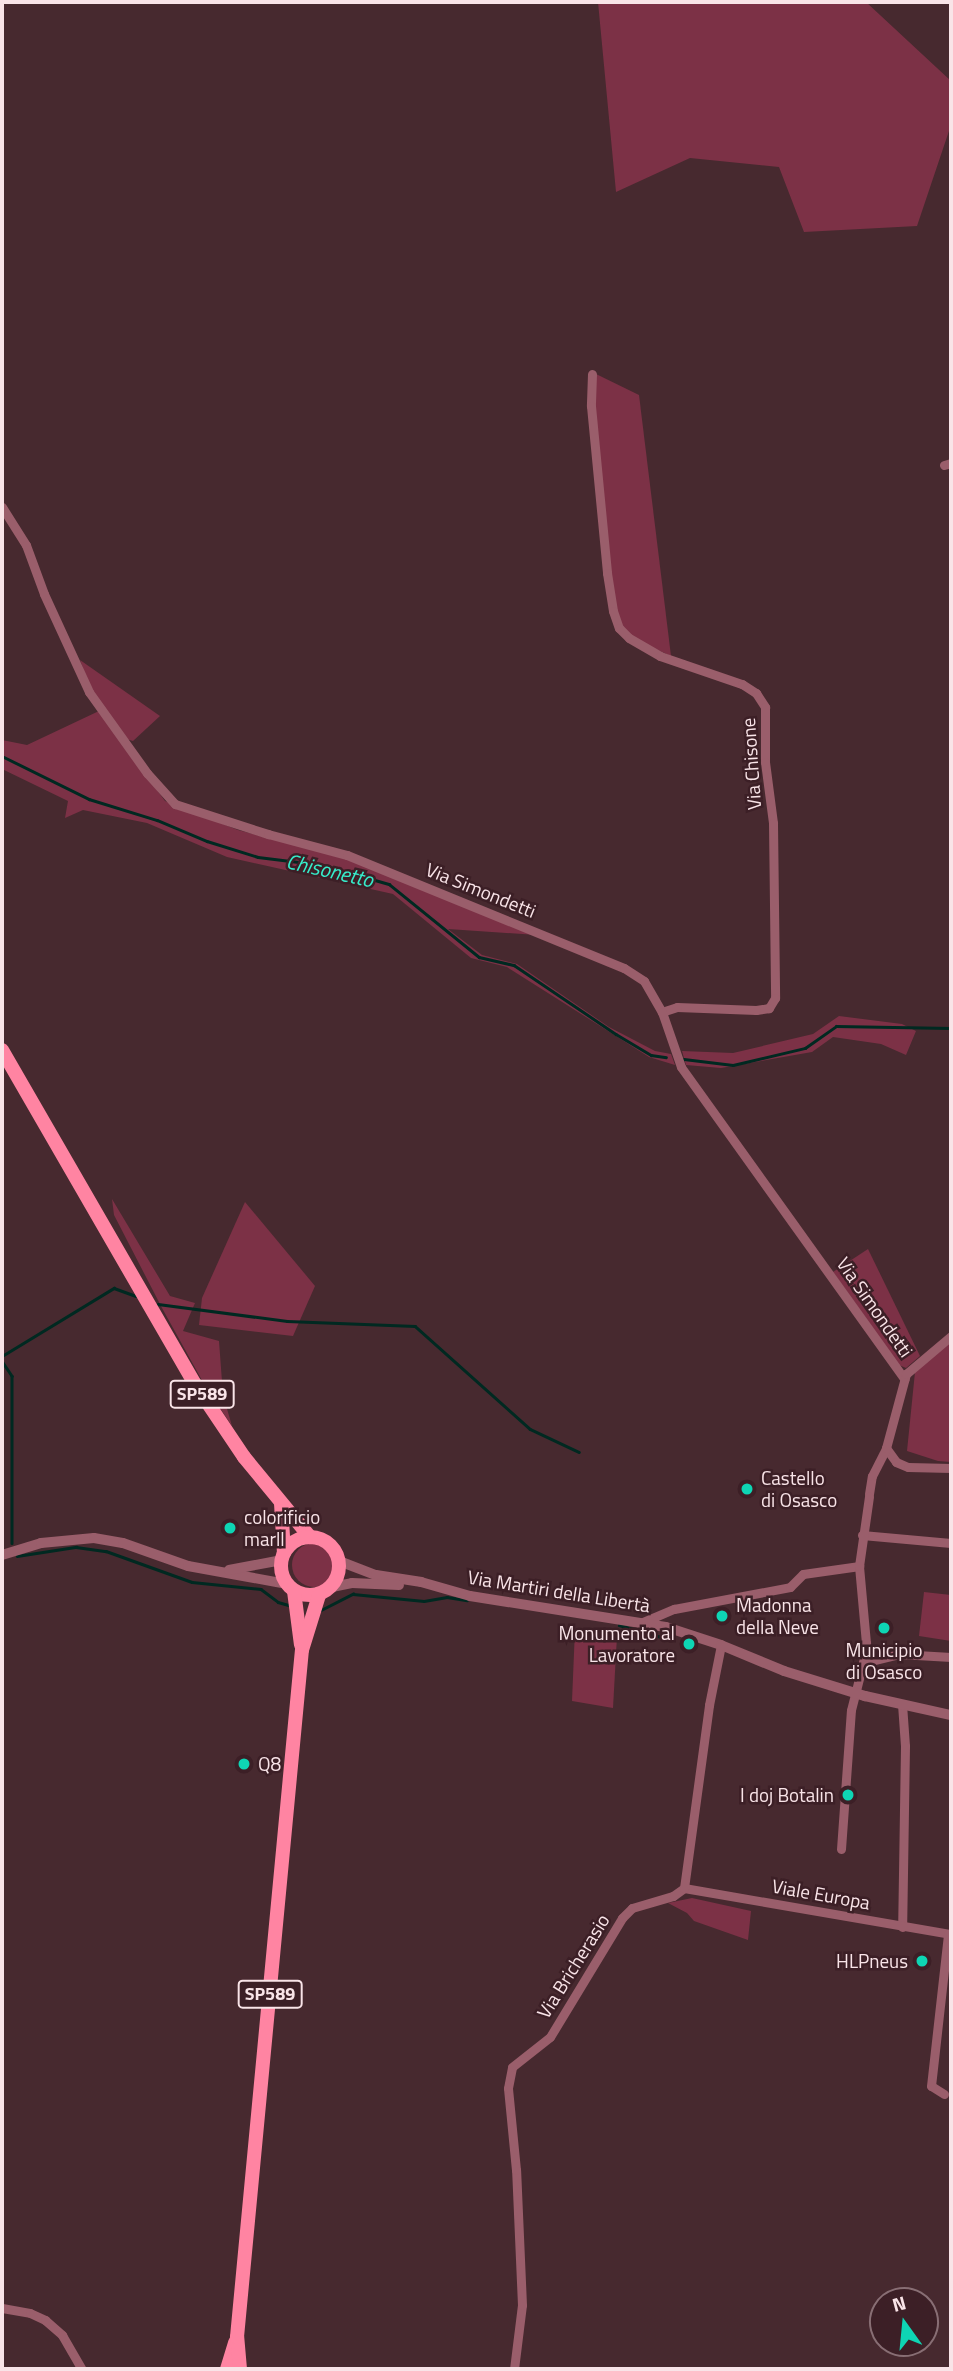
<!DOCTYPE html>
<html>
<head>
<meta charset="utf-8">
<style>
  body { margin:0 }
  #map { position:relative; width:953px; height:2371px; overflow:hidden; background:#47292f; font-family:"Titillium Web",sans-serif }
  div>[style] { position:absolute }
  .green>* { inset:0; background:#7c3146 }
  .round { border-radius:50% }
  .stream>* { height:2.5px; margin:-1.25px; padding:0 1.25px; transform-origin:1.25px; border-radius:1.25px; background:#002921 }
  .minor>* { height:9px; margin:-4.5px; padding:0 4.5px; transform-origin:4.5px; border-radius:4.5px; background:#9a5e6b }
  .tertiary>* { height:10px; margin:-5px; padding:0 5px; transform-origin:5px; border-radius:5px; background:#9a5e6b }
  .primary>* { height:14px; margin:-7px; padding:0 7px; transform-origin:7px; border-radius:7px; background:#ff84a2 }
  .primary>.ring { margin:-7px; padding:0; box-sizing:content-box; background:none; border:14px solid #ff84a2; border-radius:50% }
  .dots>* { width:19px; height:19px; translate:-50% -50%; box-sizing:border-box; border:4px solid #3c1f26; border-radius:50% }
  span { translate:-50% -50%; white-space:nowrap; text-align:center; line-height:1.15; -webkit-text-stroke:5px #3c1f26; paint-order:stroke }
  .shield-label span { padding:2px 5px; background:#3c1f26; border:2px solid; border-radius:5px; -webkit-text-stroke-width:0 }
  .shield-label { font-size:18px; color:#f9e4e8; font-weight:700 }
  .street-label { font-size:19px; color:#f9e4e8 }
  .poi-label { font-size:19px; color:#f9e4e8 }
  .left { translate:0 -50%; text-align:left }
  .right { translate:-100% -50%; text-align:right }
  .water-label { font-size:21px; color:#36edcb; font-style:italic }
  .frame { position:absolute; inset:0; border:4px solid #f9e4e8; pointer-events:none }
  .north { position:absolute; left:869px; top:2287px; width:70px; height:70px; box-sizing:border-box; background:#3c1f26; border:2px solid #886e74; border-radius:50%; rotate:345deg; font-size:19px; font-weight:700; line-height:28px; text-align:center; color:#f9e4e8 }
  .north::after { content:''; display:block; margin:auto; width:24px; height:32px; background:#0ed5b4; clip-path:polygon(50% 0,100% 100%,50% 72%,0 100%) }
</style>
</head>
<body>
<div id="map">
  <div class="green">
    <i style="clip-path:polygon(598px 2px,866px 2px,951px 81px,951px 125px,917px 226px,804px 232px,779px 167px,690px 158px,616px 192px)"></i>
    <i style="clip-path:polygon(596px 374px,639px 395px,671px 656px,633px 639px,622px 627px,615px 612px,594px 407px)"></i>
    <i style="clip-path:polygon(80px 660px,160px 716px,133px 741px,126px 739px,90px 688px)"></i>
    <i style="clip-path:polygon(99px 711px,165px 801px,238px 830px,348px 859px,537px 935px,448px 929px,482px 955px,517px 964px,609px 1027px,655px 1051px,671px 1054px,675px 1065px,649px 1057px,507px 967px,471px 958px,393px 894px,227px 857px,147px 823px,83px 810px,65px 818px,68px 801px,2px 769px,2px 740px,27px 745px)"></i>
    <i style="clip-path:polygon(839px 1016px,902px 1024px,916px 1031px,906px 1055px,881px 1044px,833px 1037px,812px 1052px,721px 1068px,686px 1065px,682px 1051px,733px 1053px,813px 1034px)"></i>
    <i style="clip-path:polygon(112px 1199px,170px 1296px,195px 1303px,183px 1331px,219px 1341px,223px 1395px,232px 1426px,204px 1384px,162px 1308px,114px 1215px)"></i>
    <i style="clip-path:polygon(245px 1202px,315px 1286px,293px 1336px,199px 1325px,202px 1298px)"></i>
    <i style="clip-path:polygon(868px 1249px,920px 1356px,906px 1368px,899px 1365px,833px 1272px)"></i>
    <i style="clip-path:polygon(951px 1340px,951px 1462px,938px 1461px,907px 1451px,915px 1372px)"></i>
    <i class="round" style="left:292px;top:1543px;width:44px;height:44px"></i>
    <i style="clip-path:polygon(924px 1592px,951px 1595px,951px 1641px,919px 1636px)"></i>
    <i style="clip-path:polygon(575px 1629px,617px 1636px,613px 1708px,572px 1701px)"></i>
    <i style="clip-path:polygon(692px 1898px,751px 1911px,748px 1940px,694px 1921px,687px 1913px,668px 1903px)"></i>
  </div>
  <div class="stream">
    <i style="left:2px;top:756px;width:97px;rotate:26.3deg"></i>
    <i style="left:89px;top:799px;width:71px;rotate:17.2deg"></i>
    <i style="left:157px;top:820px;width:54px;rotate:22.8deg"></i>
    <i style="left:207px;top:841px;width:53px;rotate:17.4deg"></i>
    <i style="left:258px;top:857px;width:65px;rotate:7deg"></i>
    <i style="left:323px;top:865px;width:69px;rotate:16.1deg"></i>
    <i style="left:389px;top:884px;width:116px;rotate:39deg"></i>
    <i style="left:479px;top:957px;width:36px;rotate:13deg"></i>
    <i style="left:514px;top:965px;width:123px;rotate:34.1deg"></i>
    <i style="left:616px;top:1034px;width:41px;rotate:31deg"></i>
    <i style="left:651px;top:1055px;width:15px;rotate:8deg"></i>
    <i style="left:684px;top:1059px;width:49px;rotate:7deg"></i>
    <i style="left:733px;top:1065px;width:74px;rotate:-13.3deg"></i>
    <i style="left:805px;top:1048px;width:38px;rotate:-35deg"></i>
    <i style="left:836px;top:1026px;width:115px;rotate:1deg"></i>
    <i style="left:158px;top:1304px;width:130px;rotate:7.5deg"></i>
    <i style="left:287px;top:1321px;width:128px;rotate:2.2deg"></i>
    <i style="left:415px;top:1326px;width:154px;rotate:41.8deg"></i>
    <i style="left:530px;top:1429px;width:54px;rotate:25.1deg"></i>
    <i style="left:2px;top:1356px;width:131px;rotate:-31.3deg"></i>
    <i style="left:114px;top:1288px;width:23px;rotate:20deg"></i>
    <i style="left:2px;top:1361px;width:18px;rotate:56deg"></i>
    <i style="left:12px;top:1376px;width:167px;rotate:90deg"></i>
    <i style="left:17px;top:1556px;width:60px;rotate:-8.7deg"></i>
    <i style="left:76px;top:1547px;width:30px;rotate:8deg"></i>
    <i style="left:106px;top:1551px;width:91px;rotate:19.8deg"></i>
    <i style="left:192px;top:1582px;width:69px;rotate:5.8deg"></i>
    <i style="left:261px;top:1589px;width:21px;rotate:37deg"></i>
    <i style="left:278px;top:1602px;width:15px;rotate:16deg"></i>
    <i style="left:321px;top:1610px;width:36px;rotate:-27deg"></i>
    <i style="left:353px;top:1594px;width:71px;rotate:5.6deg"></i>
    <i style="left:424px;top:1601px;width:23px;rotate:-10deg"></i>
    <i style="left:447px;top:1597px;width:20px;rotate:9deg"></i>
    <i style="left:619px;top:1625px;width:48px;rotate:15.8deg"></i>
  </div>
  <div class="minor">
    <i style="left:592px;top:374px;width:32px;rotate:92deg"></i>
    <i style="left:591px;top:406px;width:168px;rotate:84.5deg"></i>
    <i style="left:607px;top:573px;width:38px;rotate:81deg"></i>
    <i style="left:613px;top:611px;width:18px;rotate:71deg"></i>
    <i style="left:619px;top:628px;width:14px;rotate:45deg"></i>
    <i style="left:629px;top:638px;width:36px;rotate:30deg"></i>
    <i style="left:660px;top:656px;width:87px;rotate:18.9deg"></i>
    <i style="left:742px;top:684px;width:17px;rotate:33deg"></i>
    <i style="left:756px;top:693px;width:17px;rotate:57deg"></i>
    <i style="left:765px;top:707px;width:55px;rotate:90deg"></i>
    <i style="left:765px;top:762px;width:62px;rotate:82.5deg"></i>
    <i style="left:773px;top:823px;width:175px;rotate:89.3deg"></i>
    <i style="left:775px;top:998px;width:12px;rotate:121deg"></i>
    <i style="left:769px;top:1008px;width:13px;rotate:171deg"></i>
    <i style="left:756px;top:1010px;width:79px;rotate:-177.8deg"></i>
    <i style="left:677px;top:1007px;width:16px;rotate:162deg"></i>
    <i style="left:944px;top:465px;width:7px;rotate:-16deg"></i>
    <i style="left:2px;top:507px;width:45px;rotate:57.7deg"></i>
    <i style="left:26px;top:545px;width:52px;rotate:69.8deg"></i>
    <i style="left:44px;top:594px;width:108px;rotate:65.3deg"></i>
    <i style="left:89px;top:692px;width:100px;rotate:54.4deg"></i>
    <i style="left:147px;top:773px;width:42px;rotate:47.9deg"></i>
    <i style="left:175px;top:804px;width:98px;rotate:17.9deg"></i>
    <i style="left:268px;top:834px;width:82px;rotate:14.9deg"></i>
    <i style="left:347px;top:855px;width:299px;rotate:22.2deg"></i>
    <i style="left:624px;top:968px;width:24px;rotate:33deg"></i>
    <i style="left:644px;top:981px;width:36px;rotate:60deg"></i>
    <i style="left:662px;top:1012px;width:58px;rotate:70.9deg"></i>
    <i style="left:681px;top:1067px;width:384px;rotate:54.4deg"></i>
    <i style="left:886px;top:1448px;width:17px;rotate:54deg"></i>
    <i style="left:896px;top:1462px;width:13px;rotate:23deg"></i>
    <i style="left:908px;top:1467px;width:43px;rotate:1.3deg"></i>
    <i style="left:869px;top:1494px;width:18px;rotate:-81deg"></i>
    <i style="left:872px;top:1476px;width:31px;rotate:-63deg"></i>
    <i style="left:886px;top:1448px;width:77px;rotate:-74.9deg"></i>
    <i style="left:906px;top:1374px;width:59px;rotate:-40.2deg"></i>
    <i style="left:862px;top:1535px;width:89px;rotate:5.1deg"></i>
    <i style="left:643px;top:1622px;width:34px;rotate:-23deg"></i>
    <i style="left:674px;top:1609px;width:118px;rotate:-10.7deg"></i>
    <i style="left:790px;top:1587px;width:18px;rotate:-45deg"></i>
    <i style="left:803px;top:1574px;width:57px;rotate:-8.1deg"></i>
    <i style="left:863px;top:1663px;width:20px;rotate:-81deg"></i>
    <i style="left:866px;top:1643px;width:77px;rotate:-95.2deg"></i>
    <i style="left:859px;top:1566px;width:70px;rotate:-81.8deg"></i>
    <i style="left:902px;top:1704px;width:42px;rotate:85.9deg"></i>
    <i style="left:905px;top:1746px;width:181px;rotate:90.9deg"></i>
    <i style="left:841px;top:1849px;width:139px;rotate:-85.9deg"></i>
    <i style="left:851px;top:1710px;width:49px;rotate:-75.7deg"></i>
    <i style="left:863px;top:1663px;width:37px;rotate:-14deg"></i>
    <i style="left:899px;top:1654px;width:52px;rotate:3.3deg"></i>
    <i style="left:684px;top:1888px;width:271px;rotate:9.8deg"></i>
    <i style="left:944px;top:2094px;width:15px;rotate:-148deg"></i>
    <i style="left:931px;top:2086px;width:153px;rotate:-83.6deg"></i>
    <i style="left:2px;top:2308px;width:28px;rotate:10deg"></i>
    <i style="left:30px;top:2313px;width:17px;rotate:25deg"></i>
    <i style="left:45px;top:2320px;width:23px;rotate:41deg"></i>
    <i style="left:62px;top:2335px;width:39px;rotate:60deg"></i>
    <i style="left:514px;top:2369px;width:64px;rotate:-82.9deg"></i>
    <i style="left:522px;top:2305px;width:135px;rotate:-92.5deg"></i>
    <i style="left:516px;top:2170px;width:82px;rotate:-95.6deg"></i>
    <i style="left:508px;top:2088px;width:21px;rotate:-79deg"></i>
    <i style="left:512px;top:2067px;width:48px;rotate:-38.3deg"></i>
    <i style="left:550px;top:2037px;width:139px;rotate:-58.8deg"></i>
    <i style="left:622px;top:1918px;width:14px;rotate:-45deg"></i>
    <i style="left:632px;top:1908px;width:43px;rotate:-16.3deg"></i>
    <i style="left:673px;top:1896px;width:14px;rotate:-36deg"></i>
    <i style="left:684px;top:1888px;width:185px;rotate:-82.2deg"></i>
    <i style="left:709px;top:1705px;width:61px;rotate:-78.7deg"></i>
  </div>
  <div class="tertiary">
    <i style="left:2px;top:1555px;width:41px;rotate:-17.1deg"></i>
    <i style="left:41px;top:1543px;width:53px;rotate:-5.4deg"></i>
    <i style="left:94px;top:1538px;width:29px;rotate:10deg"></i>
    <i style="left:123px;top:1543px;width:69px;rotate:19.5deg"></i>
    <i style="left:188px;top:1566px;width:101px;rotate:10.3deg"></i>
    <i style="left:339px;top:1561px;width:40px;rotate:21deg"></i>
    <i style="left:376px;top:1575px;width:46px;rotate:8.8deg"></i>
    <i style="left:421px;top:1582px;width:51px;rotate:15.9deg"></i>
    <i style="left:470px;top:1596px;width:198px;rotate:9deg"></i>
    <i style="left:666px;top:1627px;width:58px;rotate:18.1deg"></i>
    <i style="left:721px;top:1645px;width:68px;rotate:22.4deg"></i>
    <i style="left:784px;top:1671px;width:85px;rotate:17.2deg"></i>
    <i style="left:865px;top:1696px;width:88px;rotate:12.5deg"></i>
    <i style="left:229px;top:1570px;width:54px;rotate:-10.7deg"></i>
    <i style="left:332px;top:1587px;width:20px;rotate:-11deg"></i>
    <i style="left:352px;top:1583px;width:47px;rotate:2.4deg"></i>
  </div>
  <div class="primary">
    <i style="left:2px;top:1050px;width:386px;rotate:60deg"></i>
    <i style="left:195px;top:1384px;width:88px;rotate:56.1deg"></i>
    <i style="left:244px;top:1457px;width:104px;rotate:50.5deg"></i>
    <i style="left:281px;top:1503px;width:50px;rotate:86.6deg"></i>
    <i class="ring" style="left:281px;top:1537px;width:44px;height:44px"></i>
    <i style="left:294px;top:1591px;width:54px;rotate:82.6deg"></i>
    <i style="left:227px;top:2369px;width:28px;rotate:-73deg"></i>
    <i style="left:240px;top:2369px;width:32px;rotate:-95deg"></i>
    <i style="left:237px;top:2337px;width:690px;rotate:-84.6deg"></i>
    <i style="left:302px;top:1650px;width:58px;rotate:-72.8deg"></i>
  </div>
  <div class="dots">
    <i style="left:747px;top:1489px;background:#0ed5b4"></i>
    <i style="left:230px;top:1528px;background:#0ed5b4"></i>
    <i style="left:722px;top:1616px;background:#0ed5b4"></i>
    <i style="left:884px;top:1628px;background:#0ed5b4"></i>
    <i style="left:689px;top:1644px;background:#0ed5b4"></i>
    <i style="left:244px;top:1764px;background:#0ed5b4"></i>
    <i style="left:848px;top:1795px;background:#0ed5b4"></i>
    <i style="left:922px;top:1961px;background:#0ed5b4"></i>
  </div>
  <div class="shield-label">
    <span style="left:202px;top:1394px">SP589</span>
    <span style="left:270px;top:1994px">SP589</span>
  </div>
  <div class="street-label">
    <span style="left:751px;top:764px;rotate:-94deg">Via Chisone</span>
    <span style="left:481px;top:890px;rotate:22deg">Via Simondetti</span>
    <span style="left:875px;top:1307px;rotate:55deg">Via Simondetti</span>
    <span style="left:559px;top:1591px;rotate:9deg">Via Martiri della Libertà</span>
    <span style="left:821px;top:1894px;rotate:10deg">Viale Europa</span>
    <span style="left:573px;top:1966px;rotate:-58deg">Via Bricherasio</span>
  </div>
  <div class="poi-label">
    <span class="left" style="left:761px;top:1489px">Castello<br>di Osasco</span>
    <span class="left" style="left:244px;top:1528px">colorificio<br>marll</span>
    <span class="left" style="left:736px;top:1616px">Madonna<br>della Neve</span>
    <span class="right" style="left:675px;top:1644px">Monumento al<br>Lavoratore</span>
    <span style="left:884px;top:1661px">Municipio<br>di Osasco</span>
    <span class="left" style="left:258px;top:1764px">Q8</span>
    <span class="right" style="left:834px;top:1795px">I doj Botalin</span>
    <span class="right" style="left:908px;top:1961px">HLPneus</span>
  </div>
  <div class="water-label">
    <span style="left:330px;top:870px;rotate:13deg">Chisonetto</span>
  </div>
  <div class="frame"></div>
  <div class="north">N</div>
</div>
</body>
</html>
